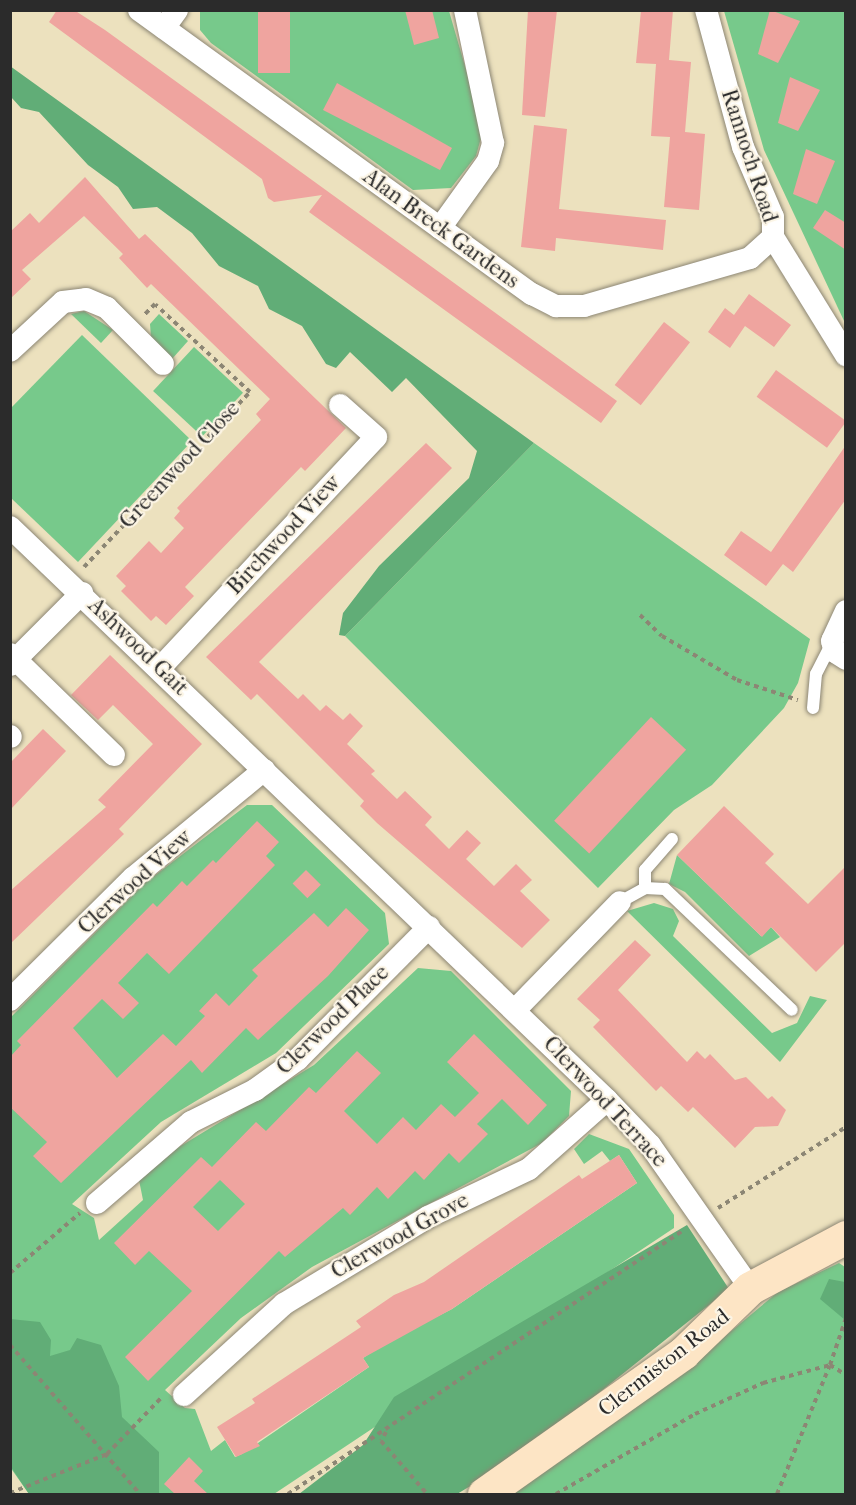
<!DOCTYPE html>
<html>
<head>
<meta charset="utf-8">
<style>
  body { margin:0 }
  #map { position:relative; width:856px; height:1505px; overflow:hidden; background:#ece1be; font-family:"IM FELL French Canon",serif }
  div>[style] { position:absolute }
  .green>* { inset:0; background:#77c98b; transform-origin:0 0 }
  .forest>* { inset:0; background:#61ad77 }
  .building>* { inset:0; background:#efa49f; transform-origin:0 0 }
  .path>* { height:4px; margin-top:-2px; transform-origin:0; background:repeating-linear-gradient(90deg,#8c8674 0 4.5px,transparent 0 9px) }
  .roads { filter:drop-shadow(0 0 2px #8c8674) drop-shadow(0 0 2px #8c8674) }
  .lane>* { height:12px; margin:-6px; padding:0 6px; transform-origin:6px; border-radius:6px; background:#fff }
  .street>* { height:22px; margin:-11px; padding:0 11px; transform-origin:11px; border-radius:11px; background:#fff }
  .secondary>* { height:33px; margin:-16.5px; padding:0 16.5px; transform-origin:16.5px; border-radius:16.5px; background:#fde5c5 }
  span { translate:-50% -50%; white-space:nowrap; text-align:center; line-height:1.15; -webkit-text-stroke:4.5px #fcf5e5; paint-order:stroke }
  .street-label { font-size:22px; color:#2b2b2b }
  .frame { position:absolute; inset:0; border:12px solid #2b2b2b; pointer-events:none }
</style>
</head>
<body>
<div id="map">
  <div class="green">
    <i style="clip-path:polygon(200px 10px,449px 11px,478px 111px,481px 138px,476px 156px,451px 188px,413px 190px,211px 43px,200px 30px)"></i>
    <i style="clip-path:polygon(724px 11px,845px 11px,845px 323px,764px 150px)"></i>
    <i style="clip-path:polygon(84px 311px,113px 330px,101px 343px,71px 314px)"></i>
    <i style="clip-path:polygon(159px 314px,188px 341px,172px 359px,151px 337px,150px 324px)"></i>
    <i style="clip-path:polygon(82px 335px,192px 441px,78px 562px,11px 498px,10px 409px)"></i>
    <i style="left:194px;top:347px;width:67px;height:60px;rotate:43deg"></i>
    <i style="clip-path:polygon(534px 443px,810px 639px,798px 683px,784px 708px,712px 785px,674px 810px,598px 888px,345px 636px)"></i>
    <i style="clip-path:polygon(247px 805px,272px 805px,385px 913px,389px 944px,276px 1053px,161px 1122px,72px 1204px,94px 1218px,99px 1240px,143px 1200px,139px 1180px,179px 1147px,314px 1065px,418px 968px,451px 971px,571px 1091px,569px 1116px,542px 1143px,312px 1267px,241px 1318px,165px 1390px,185px 1408px,195px 1409px,211px 1451px,225px 1440px,235px 1457px,242px 1454px,369px 1367px,363px 1358px,389px 1341px,452px 1309px,637px 1183px,619px 1155px,610px 1161px,602px 1151px,584px 1164px,574px 1149px,589px 1134px,629px 1149px,674px 1215px,674px 1228px,274px 1494px,29px 1494px,10px 1467px,10px 1018px,145px 883px)"></i>
    <i style="clip-path:polygon(677px 855px,761px 936px,771px 927px,780px 937px,749px 956px,685px 892px,669px 884px)"></i>
    <i style="clip-path:polygon(654px 903px,673px 909px,679px 921px,673px 936px,772px 1033px,797px 1023px,810px 996px,827px 1000px,780px 1062px,627px 911px)"></i>
    <i style="clip-path:polygon(839px 1263px,845px 1267px,845px 1494px,503px 1494px,699px 1358px,778px 1292px)"></i>
  </div>
  <div class="forest">
    <i style="clip-path:polygon(10px 66px,534px 443px,345px 636px,339px 635px,343px 613px,379px 566px,469px 478px,477px 451px,406px 378px,392px 392px,350px 352px,336px 368px,326px 364px,302px 326px,269px 309px,258px 286px,219px 266px,192px 233px,157px 207px,133px 209px,118px 187px,88px 165px,39px 112px,21px 108px,11px 97px)"></i>
    <i style="clip-path:polygon(687px 1225px,729px 1289px,516px 1459px,457px 1494px,299px 1494px,363px 1445px,394px 1397px)"></i>
    <i style="clip-path:polygon(829px 1279px,845px 1282px,845px 1320px,820px 1299px)"></i>
    <i style="clip-path:polygon(10px 1319px,40px 1322px,51px 1340px,50px 1356px,70px 1350px,77px 1338px,101px 1345px,119px 1386px,122px 1417px,159px 1452px,159px 1494px,29px 1494px,11px 1467px)"></i>
  </div>
  <div class="building">
    <i style="clip-path:polygon(57px 10px,74px 10px,105px 30px,617px 401px,601px 423px,309px 212px,322px 195px,274px 202px,268px 198px,262px 179px,49px 22px)"></i>
    <i style="left:258px;top:10px;width:32px;height:63px"></i>
    <i style="clip-path:polygon(405px 10px,432px 10px,439px 38px,414px 45px)"></i>
    <i style="clip-path:polygon(528px 10px,557px 10px,545px 117px,522px 115px)"></i>
    <i style="clip-path:polygon(641px 10px,673px 10px,669px 60px,691px 62px,685px 132px,705px 134px,699px 210px,664px 207px,670px 137px,651px 136px,656px 64px,636px 63px)"></i>
    <i style="clip-path:polygon(770px 10px,800px 21px,778px 63px,758px 54px)"></i>
    <i style="clip-path:polygon(790px 77px,820px 90px,798px 131px,778px 123px)"></i>
    <i style="clip-path:polygon(337px 83px,452px 148px,440px 170px,323px 110px)"></i>
    <i style="clip-path:polygon(534px 125px,567px 129px,559px 209px,666px 220px,663px 250px,556px 238px,555px 251px,521px 247px)"></i>
    <i style="clip-path:polygon(806px 149px,835px 161px,817px 204px,793px 194px)"></i>
    <i style="clip-path:polygon(85px 177px,139px 239px,145px 234px,346px 428px,305px 471px,301px 467px,185px 587px,194px 596px,166px 625px,156px 616px,151px 621px,121px 591px,126px 586px,116px 576px,149px 541px,161px 553px,184px 528px,174px 518px,180px 511px,177px 508px,261px 420px,256px 414px,270px 399px,151px 284px,147px 288px,119px 258px,123px 254px,84px 216px,22px 270px,31px 279px,10px 299px,10px 232px,30px 213px,39px 223px)"></i>
    <i style="clip-path:polygon(825px 210px,846px 223px,846px 250px,813px 228px)"></i>
    <i style="clip-path:polygon(749px 294px,791px 325px,774px 347px,745px 326px,730px 348px,708px 332px,725px 308px,734px 315px)"></i>
    <i style="left:664px;top:322px;width:33px;height:80px;rotate:38deg"></i>
    <i style="left:776px;top:370px;width:87px;height:33px;rotate:36deg"></i>
    <i style="clip-path:polygon(426px 443px,452px 468px,259px 662px,298px 699px,303px 694px,320px 711px,326px 705px,343px 720px,350px 713px,363px 726px,347px 744px,375px 771px,371px 774px,397px 799px,405px 791px,432px 817px,425px 825px,449px 849px,467px 830px,481px 843px,466px 859px,494px 886px,516px 864px,532px 880px,520px 891px,550px 920px,522px 948px,377px 823px,360px 806px,364px 801px,257px 694px,251px 700px,206px 657px)"></i>
    <i style="clip-path:polygon(846px 445px,846px 499px,793px 572px,783px 564px,766px 586px,724px 555px,741px 531px,771px 552px)"></i>
    <i style="clip-path:polygon(110px 655px,202px 744px,119px 829px,124px 834px,10px 944px,10px 891px,106px 807px,98px 800px,153px 744px,113px 705px,98px 720px,71px 695px)"></i>
    <i style="left:651px;top:717px;width:48px;height:142px;rotate:43deg"></i>
    <i style="clip-path:polygon(43px 729px,66px 751px,10px 810px,10px 763px)"></i>
    <i style="clip-path:polygon(724px 806px,774px 854px,765px 863px,808px 904px,846px 866px,846px 942px,816px 972px,771px 927px,762px 937px,677px 855px)"></i>
    <i style="clip-path:polygon(257px 821px,279px 842px,266px 856px,275px 865px,169px 974px,147px 953px,118px 983px,139px 1003px,123px 1019px,102px 999px,73px 1028px,117px 1078px,163px 1034px,176px 1046px,205px 1016px,199px 1011px,216px 993px,229px 1006px,258px 976px,252px 970px,314px 913px,328px 927px,346px 908px,369px 930px,328px 976px,258px 1040px,246px 1028px,202px 1073px,191px 1060px,61px 1183px,33px 1156px,47px 1142px,10px 1107px,10px 1057px,21px 1045px,17px 1041px,153px 903px,157px 907px,182px 881px,187px 886px,213px 860px,216px 863px)"></i>
    <i style="left:306px;top:870px;width:21px;height:19px;rotate:45deg"></i>
    <i style="clip-path:polygon(635px 940px,651px 955px,618px 990px,687px 1062px,697px 1051px,705px 1059px,710px 1054px,735px 1080px,746px 1077px,768px 1099px,772px 1096px,786px 1110px,778px 1126px,755px 1127px,735px 1148px,693px 1107px,688px 1112px,661px 1086px,656px 1091px,593px 1027px,600px 1020px,577px 999px)"></i>
    <i style="clip-path:polygon(evenodd,474px 1034px,547px 1105px,528px 1125px,502px 1099px,477px 1124px,488px 1134px,459px 1163px,449px 1153px,424px 1180px,415px 1171px,388px 1199px,377px 1187px,350px 1215px,343px 1208px,285px 1257px,279px 1251px,148px 1381px,125px 1357px,192px 1291px,149px 1251px,135px 1265px,114px 1243px,201px 1157px,212px 1167px,256px 1122px,266px 1131px,309px 1087px,316px 1093px,357px 1051px,381px 1073px,344px 1111px,377px 1144px,403px 1117px,416px 1130px,441px 1104px,455px 1117px,479px 1093px,447px 1062px,474px 1034px,220px 1180px,245px 1204px,218px 1231px,193px 1207px,220px 1180px)"></i>
    <i style="clip-path:polygon(619px 1155px,637px 1183px,452px 1309px,363px 1358px,369px 1367px,257px 1442px,260px 1446px,236px 1457px,217px 1427px,255px 1403px,252px 1399px,361px 1327px,356px 1321px,394px 1295px,424px 1282px,579px 1175px,582px 1179px)"></i>
    <i style="clip-path:polygon(189px 1457px,203px 1471px,194px 1481px,208px 1494px,175px 1494px,164px 1484px)"></i>
  </div>
  <div class="path">
    <i style="left:84px;top:567px;width:241px;rotate:-46.5deg"></i>
    <i style="left:250px;top:392px;width:129px;rotate:-137.2deg"></i>
    <i style="left:155px;top:304px;width:16px;rotate:135deg"></i>
    <i style="left:640px;top:615px;width:30px;rotate:44deg"></i>
    <i style="left:662px;top:636px;width:87px;rotate:30.4deg"></i>
    <i style="left:737px;top:680px;width:64px;rotate:18.2deg"></i>
    <i style="left:718px;top:1208px;width:151px;rotate:-32.3deg"></i>
    <i style="left:10px;top:1273px;width:92px;rotate:-40.6deg"></i>
    <i style="left:10px;top:1345px;width:198px;rotate:48.9deg"></i>
    <i style="left:386px;top:1432px;width:10px;rotate:119deg"></i>
    <i style="left:381px;top:1441px;width:70px;rotate:49deg"></i>
    <i style="left:10px;top:1493px;width:105px;rotate:-21.9deg"></i>
    <i style="left:107px;top:1454px;width:79px;rotate:-46deg"></i>
    <i style="left:288px;top:1494px;width:476px;rotate:-33.7deg"></i>
    <i style="left:556px;top:1494px;width:160px;rotate:-29.9deg"></i>
    <i style="left:695px;top:1414px;width:75px;rotate:-24.5deg"></i>
    <i style="left:763px;top:1383px;width:69px;rotate:-15deg"></i>
    <i style="left:830px;top:1365px;width:50px;rotate:-71.2deg"></i>
    <i style="left:777px;top:1494px;width:139px;rotate:-67.7deg"></i>
    <i style="left:830px;top:1365px;width:19px;rotate:32deg"></i>
  </div>
  <div class="roads">
    <div class="lane">
      <i style="left:813px;top:708px;width:34px;rotate:-85deg"></i>
      <i style="left:816px;top:674px;width:34px;rotate:-63deg"></i>
      <i style="left:645px;top:888px;width:18px;rotate:-90deg"></i>
      <i style="left:645px;top:870px;width:41px;rotate:-48.9deg"></i>
      <i style="left:620px;top:902px;width:29px;rotate:-29deg"></i>
      <i style="left:645px;top:888px;width:20px;rotate:3deg"></i>
      <i style="left:665px;top:889px;width:175px;rotate:43.6deg"></i>
    </div>
    <div class="street">
      <i style="left:139px;top:10px;width:485px;rotate:35.9deg"></i>
      <i style="left:532px;top:294px;width:27px;rotate:27deg"></i>
      <i style="left:556px;top:306px;width:28px"></i>
      <i style="left:584px;top:306px;width:173px;rotate:-16.1deg"></i>
      <i style="left:750px;top:258px;width:31px;rotate:-42deg"></i>
      <i style="left:773px;top:237px;width:20px;rotate:-90deg"></i>
      <i style="left:773px;top:217px;width:76px;rotate:-113.2deg"></i>
      <i style="left:743px;top:147px;width:142px;rotate:-105.1deg"></i>
      <i style="left:164px;top:28px;width:22px;rotate:-54deg"></i>
      <i style="left:440px;top:228px;width:82px;rotate:-54.4deg"></i>
      <i style="left:488px;top:161px;width:19px;rotate:-74deg"></i>
      <i style="left:493px;top:143px;width:136px;rotate:-101.9deg"></i>
      <i style="left:773px;top:237px;width:139px;rotate:58.3deg"></i>
      <i style="left:10px;top:351px;width:72px;rotate:-42.8deg"></i>
      <i style="left:63px;top:302px;width:23px;rotate:-7deg"></i>
      <i style="left:86px;top:299px;width:23px;rotate:23deg"></i>
      <i style="left:107px;top:308px;width:79px;rotate:45deg"></i>
      <i style="left:10px;top:527px;width:827px;rotate:43.82deg"></i>
      <i style="left:607px;top:1100px;width:62px;rotate:46.3deg"></i>
      <i style="left:650px;top:1145px;width:174px;rotate:55deg"></i>
      <i style="left:846px;top:611px;width:33px;rotate:115deg"></i>
      <i style="left:832px;top:641px;width:11px;rotate:75deg"></i>
      <i style="left:835px;top:652px;width:13px;rotate:32deg"></i>
      <i style="left:10px;top:654px;width:145px;rotate:44.2deg"></i>
      <i style="left:10px;top:665px;width:102px;rotate:-45deg"></i>
      <i style="left:160px;top:668px;width:316px;rotate:-46.9deg"></i>
      <i style="left:376px;top:437px;width:48px;rotate:-138.4deg"></i>
      <i style="left:10px;top:736px;width:1px;rotate:45deg"></i>
      <i style="left:10px;top:1000px;width:173px;rotate:-44.8deg"></i>
      <i style="left:133px;top:878px;width:170px;rotate:-39.5deg"></i>
      <i style="left:516px;top:1009px;width:149px;rotate:-45.8deg"></i>
      <i style="left:97px;top:1203px;width:124px;rotate:-40.8deg"></i>
      <i style="left:191px;top:1122px;width:72px;rotate:-26.6deg"></i>
      <i style="left:255px;top:1090px;width:53px;rotate:-35.8deg"></i>
      <i style="left:298px;top:1059px;width:186px;rotate:-45.2deg"></i>
      <i style="left:184px;top:1395px;width:135px;rotate:-42.3deg"></i>
      <i style="left:284px;top:1304px;width:168px;rotate:-31.1deg"></i>
      <i style="left:428px;top:1217px;width:112px;rotate:-25.4deg"></i>
      <i style="left:529px;top:1169px;width:104px;rotate:-41.5deg"></i>
    </div>
    <div class="secondary">
      <i style="left:484px;top:1494px;width:244px;rotate:-35.3deg"></i>
      <i style="left:683px;top:1353px;width:93px;rotate:-44.1deg"></i>
      <i style="left:750px;top:1288px;width:109px;rotate:-28deg"></i>
    </div>
  </div>
  <div class="street-label">
    <span style="left:749px;top:156px;rotate:72deg">Rannoch Road</span>
    <span style="left:441px;top:229px;rotate:36deg">Alan Breck Gardens</span>
    <span style="left:180px;top:465px;rotate:-47deg">Greenwood Close</span>
    <span style="left:284px;top:535px;rotate:-47deg">Birchwood View</span>
    <span style="left:138px;top:647px;rotate:44deg">Ashwood Gait</span>
    <span style="left:135px;top:882px;rotate:-42deg">Clerwood View</span>
    <span style="left:333px;top:1020px;rotate:-44deg">Clerwood Place</span>
    <span style="left:605px;top:1102px;rotate:47deg">Clerwood Terrace</span>
    <span style="left:400px;top:1236px;rotate:-29deg">Clerwood Grove</span>
    <span style="left:664px;top:1363px;rotate:-38deg">Clermiston Road</span>
  </div>
  <div class="frame"></div>
</div>
</body>
</html>
